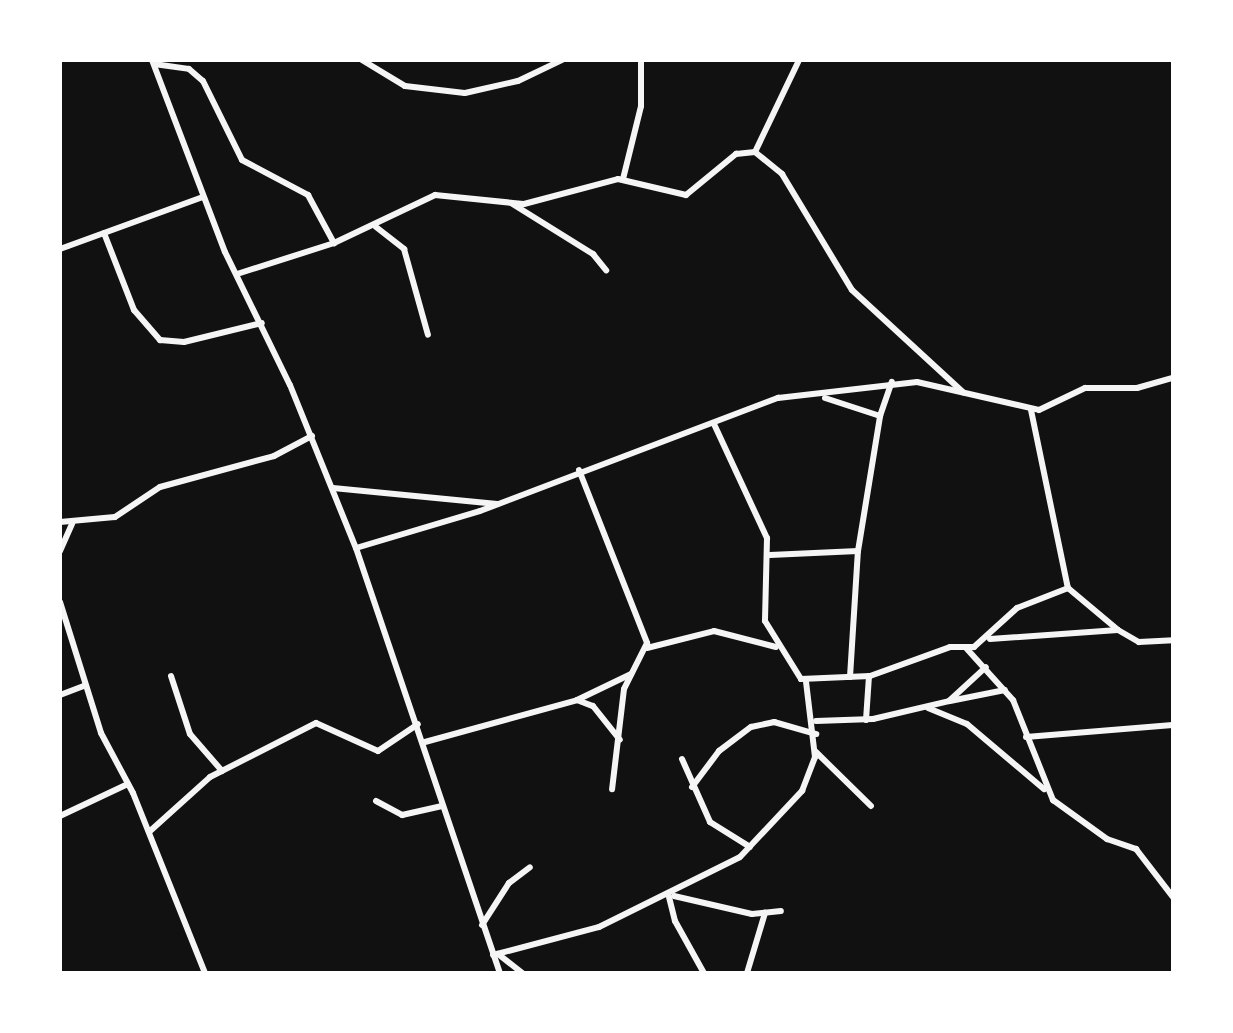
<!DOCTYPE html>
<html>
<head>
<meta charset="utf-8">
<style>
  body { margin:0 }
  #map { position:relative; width:1233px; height:1033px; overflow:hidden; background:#111; font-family:"Roboto Serif",serif }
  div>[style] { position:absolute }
  .minor>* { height:6px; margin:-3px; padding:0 3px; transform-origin:3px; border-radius:3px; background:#f5f5f5 }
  span { translate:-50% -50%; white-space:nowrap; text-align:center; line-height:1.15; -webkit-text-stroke:8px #fff; paint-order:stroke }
  .frame { position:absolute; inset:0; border:62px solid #fff; pointer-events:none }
</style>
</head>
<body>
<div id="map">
  <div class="minor">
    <i style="left:152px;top:60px;width:205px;rotate:69.2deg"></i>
    <i style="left:225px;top:252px;width:148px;rotate:64deg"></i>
    <i style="left:290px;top:385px;width:176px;rotate:68deg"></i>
    <i style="left:356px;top:548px;width:449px;rotate:71.3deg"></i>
    <i style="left:362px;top:60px;width:50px;rotate:31.2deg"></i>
    <i style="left:405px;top:86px;width:60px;rotate:6.7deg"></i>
    <i style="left:465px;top:93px;width:54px;rotate:-12.8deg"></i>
    <i style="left:518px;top:81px;width:49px;rotate:-25.5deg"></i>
    <i style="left:154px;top:64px;width:35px;rotate:8deg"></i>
    <i style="left:189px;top:69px;width:18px;rotate:41deg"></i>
    <i style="left:203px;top:81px;width:88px;rotate:63.7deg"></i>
    <i style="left:242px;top:160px;width:75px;rotate:27.9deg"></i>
    <i style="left:308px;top:195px;width:55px;rotate:61.6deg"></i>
    <i style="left:755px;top:152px;width:102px;rotate:-64.4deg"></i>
    <i style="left:623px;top:179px;width:75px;rotate:-76.1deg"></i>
    <i style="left:641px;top:106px;width:46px;rotate:-90deg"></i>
    <i style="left:511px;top:203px;width:97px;rotate:31.9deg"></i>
    <i style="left:593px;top:254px;width:21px;rotate:51deg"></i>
    <i style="left:376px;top:227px;width:36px;rotate:38deg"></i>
    <i style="left:404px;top:249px;width:89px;rotate:74.4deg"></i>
    <i style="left:104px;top:233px;width:83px;rotate:68.7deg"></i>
    <i style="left:134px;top:310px;width:40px;rotate:49deg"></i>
    <i style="left:160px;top:340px;width:24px;rotate:5deg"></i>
    <i style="left:184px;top:342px;width:80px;rotate:-13.7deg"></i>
    <i style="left:60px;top:249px;width:152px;rotate:-20deg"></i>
    <i style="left:237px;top:274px;width:102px;rotate:-17.7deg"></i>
    <i style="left:334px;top:243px;width:112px;rotate:-25.4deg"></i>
    <i style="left:435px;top:195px;width:89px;rotate:5.8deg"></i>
    <i style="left:524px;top:204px;width:97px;rotate:-14.9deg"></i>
    <i style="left:618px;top:179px;width:70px;rotate:13.2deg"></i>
    <i style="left:686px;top:195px;width:65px;rotate:-39.4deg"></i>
    <i style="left:736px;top:154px;width:19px;rotate:-6deg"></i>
    <i style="left:755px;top:152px;width:35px;rotate:39deg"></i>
    <i style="left:782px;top:174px;width:135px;rotate:58.9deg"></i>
    <i style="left:852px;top:290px;width:151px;rotate:42.6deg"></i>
    <i style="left:825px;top:398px;width:58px;rotate:18.1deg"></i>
    <i style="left:1031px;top:410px;width:182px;rotate:78.3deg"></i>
    <i style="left:1068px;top:588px;width:65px;rotate:40deg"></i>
    <i style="left:714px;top:424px;width:126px;rotate:65.1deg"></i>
    <i style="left:767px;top:538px;width:83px;rotate:91.4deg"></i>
    <i style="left:765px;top:621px;width:68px;rotate:58.2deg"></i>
    <i style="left:801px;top:679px;width:69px;rotate:-2.5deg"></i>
    <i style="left:870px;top:676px;width:85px;rotate:-19.9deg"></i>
    <i style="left:950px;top:647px;width:24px"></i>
    <i style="left:974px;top:647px;width:58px;rotate:-42.2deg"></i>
    <i style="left:1017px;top:608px;width:55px;rotate:-21.4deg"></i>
    <i style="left:579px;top:470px;width:186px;rotate:68.5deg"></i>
    <i style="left:647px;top:643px;width:51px;rotate:116.6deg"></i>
    <i style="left:624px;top:689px;width:101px;rotate:96.8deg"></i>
    <i style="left:333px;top:488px;width:165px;rotate:5.6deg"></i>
    <i style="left:60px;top:522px;width:55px;rotate:-5.2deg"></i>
    <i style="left:115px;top:517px;width:54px;rotate:-33.7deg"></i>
    <i style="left:160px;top:487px;width:118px;rotate:-15.2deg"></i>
    <i style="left:274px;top:456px;width:43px;rotate:-27.8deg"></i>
    <i style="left:356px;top:548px;width:129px;rotate:-16.6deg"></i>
    <i style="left:480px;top:511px;width:319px;rotate:-20.8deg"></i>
    <i style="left:778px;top:398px;width:140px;rotate:-6.6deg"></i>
    <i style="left:917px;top:382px;width:125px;rotate:12.9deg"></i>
    <i style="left:1039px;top:410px;width:51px;rotate:-25.6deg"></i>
    <i style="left:1085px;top:388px;width:52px"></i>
    <i style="left:1137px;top:388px;width:37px;rotate:-16deg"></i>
    <i style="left:60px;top:551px;width:30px;rotate:-66deg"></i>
    <i style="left:770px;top:555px;width:88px;rotate:-2.6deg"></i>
    <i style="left:60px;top:602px;width:137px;rotate:72.6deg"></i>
    <i style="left:101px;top:733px;width:68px;rotate:61.9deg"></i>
    <i style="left:133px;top:793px;width:194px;rotate:68.2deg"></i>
    <i style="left:990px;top:639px;width:128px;rotate:-4deg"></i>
    <i style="left:1118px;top:630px;width:24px;rotate:30deg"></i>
    <i style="left:1139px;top:642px;width:34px;rotate:-3deg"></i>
    <i style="left:647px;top:648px;width:69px;rotate:-14.2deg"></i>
    <i style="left:714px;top:631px;width:64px;rotate:14.5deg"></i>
    <i style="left:967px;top:649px;width:69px;rotate:48deg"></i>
    <i style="left:1013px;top:700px;width:108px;rotate:68.2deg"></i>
    <i style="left:1053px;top:800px;width:67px;rotate:35.8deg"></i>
    <i style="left:1107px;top:839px;width:31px;rotate:19deg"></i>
    <i style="left:1136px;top:849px;width:61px;rotate:52.4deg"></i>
    <i style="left:171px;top:676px;width:61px;rotate:71.9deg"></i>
    <i style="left:190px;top:734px;width:49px;rotate:49.1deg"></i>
    <i style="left:850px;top:677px;width:126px;rotate:-86.4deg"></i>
    <i style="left:858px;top:551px;width:137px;rotate:-80.7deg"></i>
    <i style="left:880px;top:416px;width:36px;rotate:-71deg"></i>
    <i style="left:60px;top:695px;width:26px;rotate:-21deg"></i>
    <i style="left:577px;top:700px;width:17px;rotate:21deg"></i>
    <i style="left:593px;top:706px;width:43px;rotate:51.5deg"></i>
    <i style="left:950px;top:701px;width:56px;rotate:-11.3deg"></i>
    <i style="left:928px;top:708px;width:42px;rotate:22.3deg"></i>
    <i style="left:967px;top:724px;width:101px;rotate:40.2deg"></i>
    <i style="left:866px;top:720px;width:44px;rotate:-86.1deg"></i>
    <i style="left:816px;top:721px;width:57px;rotate:-2deg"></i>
    <i style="left:873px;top:719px;width:78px;rotate:-13.3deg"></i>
    <i style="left:949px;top:701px;width:50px;rotate:-42.6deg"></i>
    <i style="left:1026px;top:737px;width:147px;rotate:-4.7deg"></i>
    <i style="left:425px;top:742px;width:158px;rotate:-15.4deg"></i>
    <i style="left:577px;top:700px;width:60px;rotate:-25.7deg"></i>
    <i style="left:816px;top:752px;width:77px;rotate:44.5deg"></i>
    <i style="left:682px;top:759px;width:69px;rotate:66deg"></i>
    <i style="left:710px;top:822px;width:47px;rotate:32deg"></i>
    <i style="left:692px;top:787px;width:45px;rotate:-53.1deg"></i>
    <i style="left:719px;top:751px;width:40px;rotate:-37deg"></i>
    <i style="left:751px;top:727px;width:24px;rotate:-12deg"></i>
    <i style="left:774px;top:722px;width:44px;rotate:15.9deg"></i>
    <i style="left:376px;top:801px;width:30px;rotate:28deg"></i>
    <i style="left:402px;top:815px;width:41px;rotate:-12.7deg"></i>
    <i style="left:60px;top:816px;width:75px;rotate:-25.2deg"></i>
    <i style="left:149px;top:832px;width:82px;rotate:-42deg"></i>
    <i style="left:210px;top:777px;width:119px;rotate:-27deg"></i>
    <i style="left:316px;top:723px;width:68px;rotate:24.3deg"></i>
    <i style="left:378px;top:751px;width:48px;rotate:-34deg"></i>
    <i style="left:674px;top:896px;width:80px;rotate:13deg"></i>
    <i style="left:752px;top:914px;width:29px;rotate:-6deg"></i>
    <i style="left:669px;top:897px;width:25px;rotate:76deg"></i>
    <i style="left:675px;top:921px;width:60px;rotate:60.9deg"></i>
    <i style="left:482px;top:925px;width:50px;rotate:-57.3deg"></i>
    <i style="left:509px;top:883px;width:26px;rotate:-37deg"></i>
    <i style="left:498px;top:954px;width:31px;rotate:38deg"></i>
    <i style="left:493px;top:955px;width:110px;rotate:-14.8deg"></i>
    <i style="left:599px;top:927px;width:157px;rotate:-26.4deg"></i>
    <i style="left:740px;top:857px;width:91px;rotate:-46.8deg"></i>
    <i style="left:802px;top:791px;width:36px;rotate:-69deg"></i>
    <i style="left:815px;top:757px;width:77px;rotate:-96.8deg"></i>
    <i style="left:747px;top:973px;width:63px;rotate:-73.3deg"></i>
  </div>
  <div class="frame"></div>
</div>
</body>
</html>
